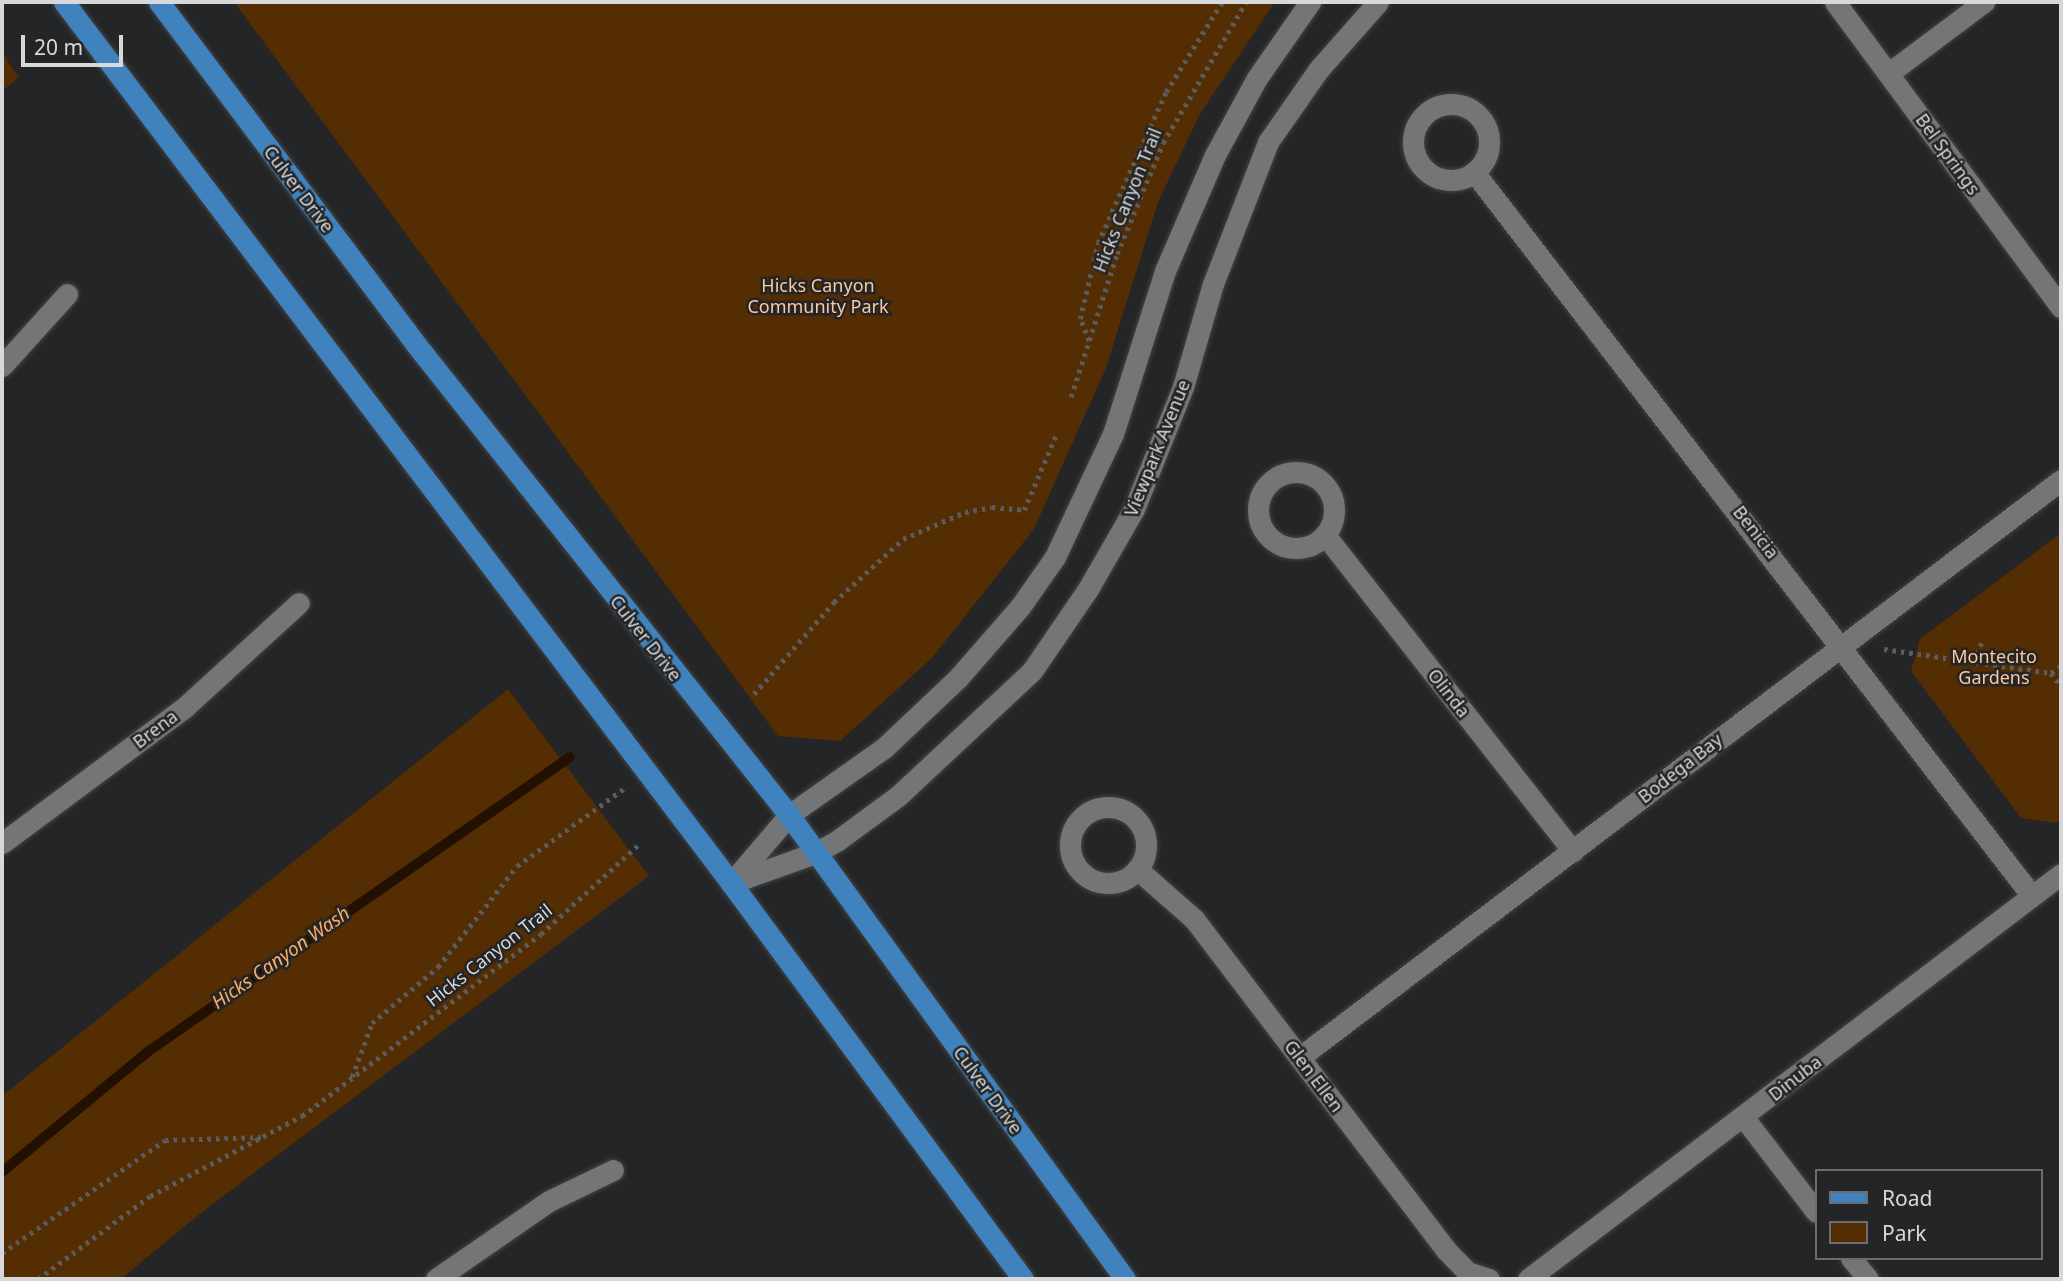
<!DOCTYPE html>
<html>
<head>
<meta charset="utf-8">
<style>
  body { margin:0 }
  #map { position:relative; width:2063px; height:1281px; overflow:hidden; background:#242527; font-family:"Noto Sans",sans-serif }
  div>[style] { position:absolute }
  .green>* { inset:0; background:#542d03 }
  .stream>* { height:10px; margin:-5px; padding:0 5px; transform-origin:5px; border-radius:5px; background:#221102 }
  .path>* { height:4.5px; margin-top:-2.25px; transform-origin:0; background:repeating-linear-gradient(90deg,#5b5c5e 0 3.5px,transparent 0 8.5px) }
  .roads { filter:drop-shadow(0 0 2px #424345) drop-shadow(0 0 2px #424345) }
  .minor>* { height:21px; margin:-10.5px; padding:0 10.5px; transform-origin:10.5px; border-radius:10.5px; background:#737577 }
  .minor>.ring { margin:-10.5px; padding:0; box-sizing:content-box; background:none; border:21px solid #737577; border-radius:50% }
  .major>* { height:21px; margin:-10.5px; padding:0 10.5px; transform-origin:10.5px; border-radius:10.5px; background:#3f82be }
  span { translate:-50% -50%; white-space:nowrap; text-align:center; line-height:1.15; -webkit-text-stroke:5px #242527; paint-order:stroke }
  .street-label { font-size:18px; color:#d7d8da }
  .park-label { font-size:18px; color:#fac89f }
  .water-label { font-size:19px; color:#fead64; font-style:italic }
  .frame { position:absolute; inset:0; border:4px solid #d7d8da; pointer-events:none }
  .legend { position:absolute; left:1815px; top:1169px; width:228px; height:91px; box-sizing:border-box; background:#242527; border:2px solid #6c6d6f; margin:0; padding:9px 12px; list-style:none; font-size:21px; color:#d7d8da }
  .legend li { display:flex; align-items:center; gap:14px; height:35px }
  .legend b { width:35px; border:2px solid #6c6d6f }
  .scale { position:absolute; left:21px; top:35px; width:102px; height:32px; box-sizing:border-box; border:4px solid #d7d8da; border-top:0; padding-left:9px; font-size:21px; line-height:24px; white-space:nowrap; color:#d7d8da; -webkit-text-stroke:5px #242527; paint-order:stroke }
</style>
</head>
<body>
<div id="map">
  <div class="green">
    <i style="clip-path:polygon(234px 2px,1275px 2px,1201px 112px,1158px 202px,1106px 368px,1034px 529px,932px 658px,840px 741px,778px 736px)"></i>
    <i style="clip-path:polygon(2px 53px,19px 77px,2px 91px)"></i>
    <i style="clip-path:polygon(2061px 533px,2061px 819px,2057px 823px,2021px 818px,1911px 671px,1920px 639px)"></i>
    <i style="clip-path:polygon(508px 689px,649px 876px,197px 1216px,121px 1279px,2px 1279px,2px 1096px)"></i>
  </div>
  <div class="stream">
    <i style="left:2px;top:1172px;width:190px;rotate:-39.5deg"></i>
    <i style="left:149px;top:1051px;width:513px;rotate:-34.93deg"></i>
  </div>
  <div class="path">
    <i style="left:1089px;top:341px;width:24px;rotate:-112deg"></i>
    <i style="left:1080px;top:319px;width:78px;rotate:-76.7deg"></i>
    <i style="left:1098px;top:243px;width:166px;rotate:-65.8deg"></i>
    <i style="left:1166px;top:92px;width:106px;rotate:-58.1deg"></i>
    <i style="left:1071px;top:397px;width:150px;rotate:-72.2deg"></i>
    <i style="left:1117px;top:254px;width:120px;rotate:-67.5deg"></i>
    <i style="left:1163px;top:143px;width:164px;rotate:-59.5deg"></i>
    <i style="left:1884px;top:649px;width:169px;rotate:8.2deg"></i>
    <i style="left:2051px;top:673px;width:12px;rotate:-35deg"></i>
    <i style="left:1974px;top:662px;width:25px;rotate:-69deg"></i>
    <i style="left:2051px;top:673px;width:16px;rotate:52deg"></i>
    <i style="left:754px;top:694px;width:122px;rotate:-49deg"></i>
    <i style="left:834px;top:602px;width:93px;rotate:-42.4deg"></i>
    <i style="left:903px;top:539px;width:68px;rotate:-23.5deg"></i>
    <i style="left:965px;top:512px;width:27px;rotate:-10deg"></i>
    <i style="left:992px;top:507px;width:32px;rotate:5deg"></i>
    <i style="left:1024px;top:510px;width:82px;rotate:-66.9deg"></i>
    <i style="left:352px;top:1077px;width:58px;rotate:-69.7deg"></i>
    <i style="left:372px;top:1023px;width:87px;rotate:-40.3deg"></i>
    <i style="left:438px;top:967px;width:128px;rotate:-52deg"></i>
    <i style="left:517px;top:866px;width:135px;rotate:-35.9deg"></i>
    <i style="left:2px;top:1253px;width:198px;rotate:-34.7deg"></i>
    <i style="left:165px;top:1140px;width:96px;rotate:-1.8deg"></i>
    <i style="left:38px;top:1279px;width:139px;rotate:-36.5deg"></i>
    <i style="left:150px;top:1196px;width:172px;rotate:-27.8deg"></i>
    <i style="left:302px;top:1116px;width:300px;rotate:-37.3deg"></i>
    <i style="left:541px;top:934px;width:132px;rotate:-42.5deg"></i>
  </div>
  <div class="roads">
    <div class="minor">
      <i style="left:1835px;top:2px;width:380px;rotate:53.5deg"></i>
      <i style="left:1889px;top:73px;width:119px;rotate:-36.8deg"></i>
      <i class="ring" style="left:1413px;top:104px;width:55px;height:55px"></i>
      <i style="left:1474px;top:172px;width:914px;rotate:52.38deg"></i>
      <i style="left:2px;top:366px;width:97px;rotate:-47.9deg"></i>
      <i class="ring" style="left:1258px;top:472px;width:55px;height:55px"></i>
      <i style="left:1325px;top:535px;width:402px;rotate:51.9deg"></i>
      <i class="ring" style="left:1070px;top:807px;width:55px;height:55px"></i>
      <i style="left:2px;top:843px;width:228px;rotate:-36.6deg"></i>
      <i style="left:185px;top:707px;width:154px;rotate:-42.4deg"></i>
      <i style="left:1137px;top:869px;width:76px;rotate:41.3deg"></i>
      <i style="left:1194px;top:919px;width:416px;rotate:52.7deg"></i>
      <i style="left:1446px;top:1250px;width:30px;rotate:46deg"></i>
      <i style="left:1467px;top:1272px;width:23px;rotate:18deg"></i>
      <i style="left:732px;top:882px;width:88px;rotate:-49.6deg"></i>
      <i style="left:789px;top:815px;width:116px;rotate:-35.2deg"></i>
      <i style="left:884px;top:748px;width:102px;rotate:-43.4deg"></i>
      <i style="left:958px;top:678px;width:94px;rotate:-48.9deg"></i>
      <i style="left:1020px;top:607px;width:61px;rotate:-55deg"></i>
      <i style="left:1055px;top:557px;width:136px;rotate:-64.8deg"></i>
      <i style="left:1113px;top:434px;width:171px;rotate:-72.3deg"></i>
      <i style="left:1165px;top:271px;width:126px;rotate:-66.7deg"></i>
      <i style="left:1215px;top:155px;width:88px;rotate:-61.4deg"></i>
      <i style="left:1257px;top:78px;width:93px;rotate:-55.1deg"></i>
      <i style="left:731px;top:883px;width:89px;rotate:-19.7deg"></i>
      <i style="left:815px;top:853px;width:26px;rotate:-29deg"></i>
      <i style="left:838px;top:840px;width:74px;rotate:-36.3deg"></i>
      <i style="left:898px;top:796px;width:183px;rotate:-43deg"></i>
      <i style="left:1032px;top:671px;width:99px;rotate:-55.7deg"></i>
      <i style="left:1088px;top:589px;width:92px;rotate:-60.1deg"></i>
      <i style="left:1134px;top:509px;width:131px;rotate:-68.1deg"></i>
      <i style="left:1183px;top:387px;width:107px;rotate:-73.8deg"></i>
      <i style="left:1213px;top:284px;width:152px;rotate:-68.8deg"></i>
      <i style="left:1268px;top:142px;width:89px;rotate:-55.1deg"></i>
      <i style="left:1319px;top:69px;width:89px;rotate:-48.6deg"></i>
      <i style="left:1300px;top:1057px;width:955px;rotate:-37.17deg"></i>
      <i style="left:1744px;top:1118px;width:118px;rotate:52.5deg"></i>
      <i style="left:1851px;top:1258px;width:27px;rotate:51deg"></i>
      <i style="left:436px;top:1279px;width:137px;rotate:-34.6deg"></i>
      <i style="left:549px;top:1201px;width:71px;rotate:-25.8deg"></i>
      <i style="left:1528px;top:1279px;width:669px;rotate:-37.23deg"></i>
    </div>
    <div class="major">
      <i style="left:64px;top:2px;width:1105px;rotate:52.87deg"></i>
      <i style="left:731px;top:883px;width:492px;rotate:53.6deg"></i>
      <i style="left:159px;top:2px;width:438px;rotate:53.1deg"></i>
      <i style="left:422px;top:352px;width:591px;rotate:51.6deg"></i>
      <i style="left:789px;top:815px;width:573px;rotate:54.09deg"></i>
    </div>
  </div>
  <div class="street-label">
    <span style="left:1948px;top:154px;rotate:54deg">Bel Springs</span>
    <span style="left:299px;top:189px;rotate:53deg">Culver Drive</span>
    <span style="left:1127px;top:200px;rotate:-68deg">Hicks Canyon Trail</span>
    <span style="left:1157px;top:448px;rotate:-68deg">Viewpark Avenue</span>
    <span style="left:1756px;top:532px;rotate:52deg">Benicia</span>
    <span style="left:646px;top:638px;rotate:52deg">Culver Drive</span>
    <span style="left:1449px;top:693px;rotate:52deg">Olinda</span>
    <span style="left:155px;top:729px;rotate:-37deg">Brena</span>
    <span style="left:1680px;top:768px;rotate:-38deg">Bodega Bay</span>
    <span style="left:489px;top:955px;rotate:-38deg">Hicks Canyon Trail</span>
    <span style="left:1314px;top:1076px;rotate:53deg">Glen Ellen</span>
    <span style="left:1795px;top:1078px;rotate:-38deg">Dinuba</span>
    <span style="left:988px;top:1090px;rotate:54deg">Culver Drive</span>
  </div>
  <div class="park-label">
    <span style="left:818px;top:296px">Hicks Canyon<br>Community Park</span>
    <span style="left:1994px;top:667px">Montecito<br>Gardens</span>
  </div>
  <div class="water-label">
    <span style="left:281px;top:958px;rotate:-35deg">Hicks Canyon Wash</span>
  </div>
  <div class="frame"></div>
  <ul class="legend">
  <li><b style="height:9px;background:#3f82be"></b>Road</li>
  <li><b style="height:19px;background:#542d03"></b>Park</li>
  </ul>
  <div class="scale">20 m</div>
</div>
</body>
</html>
